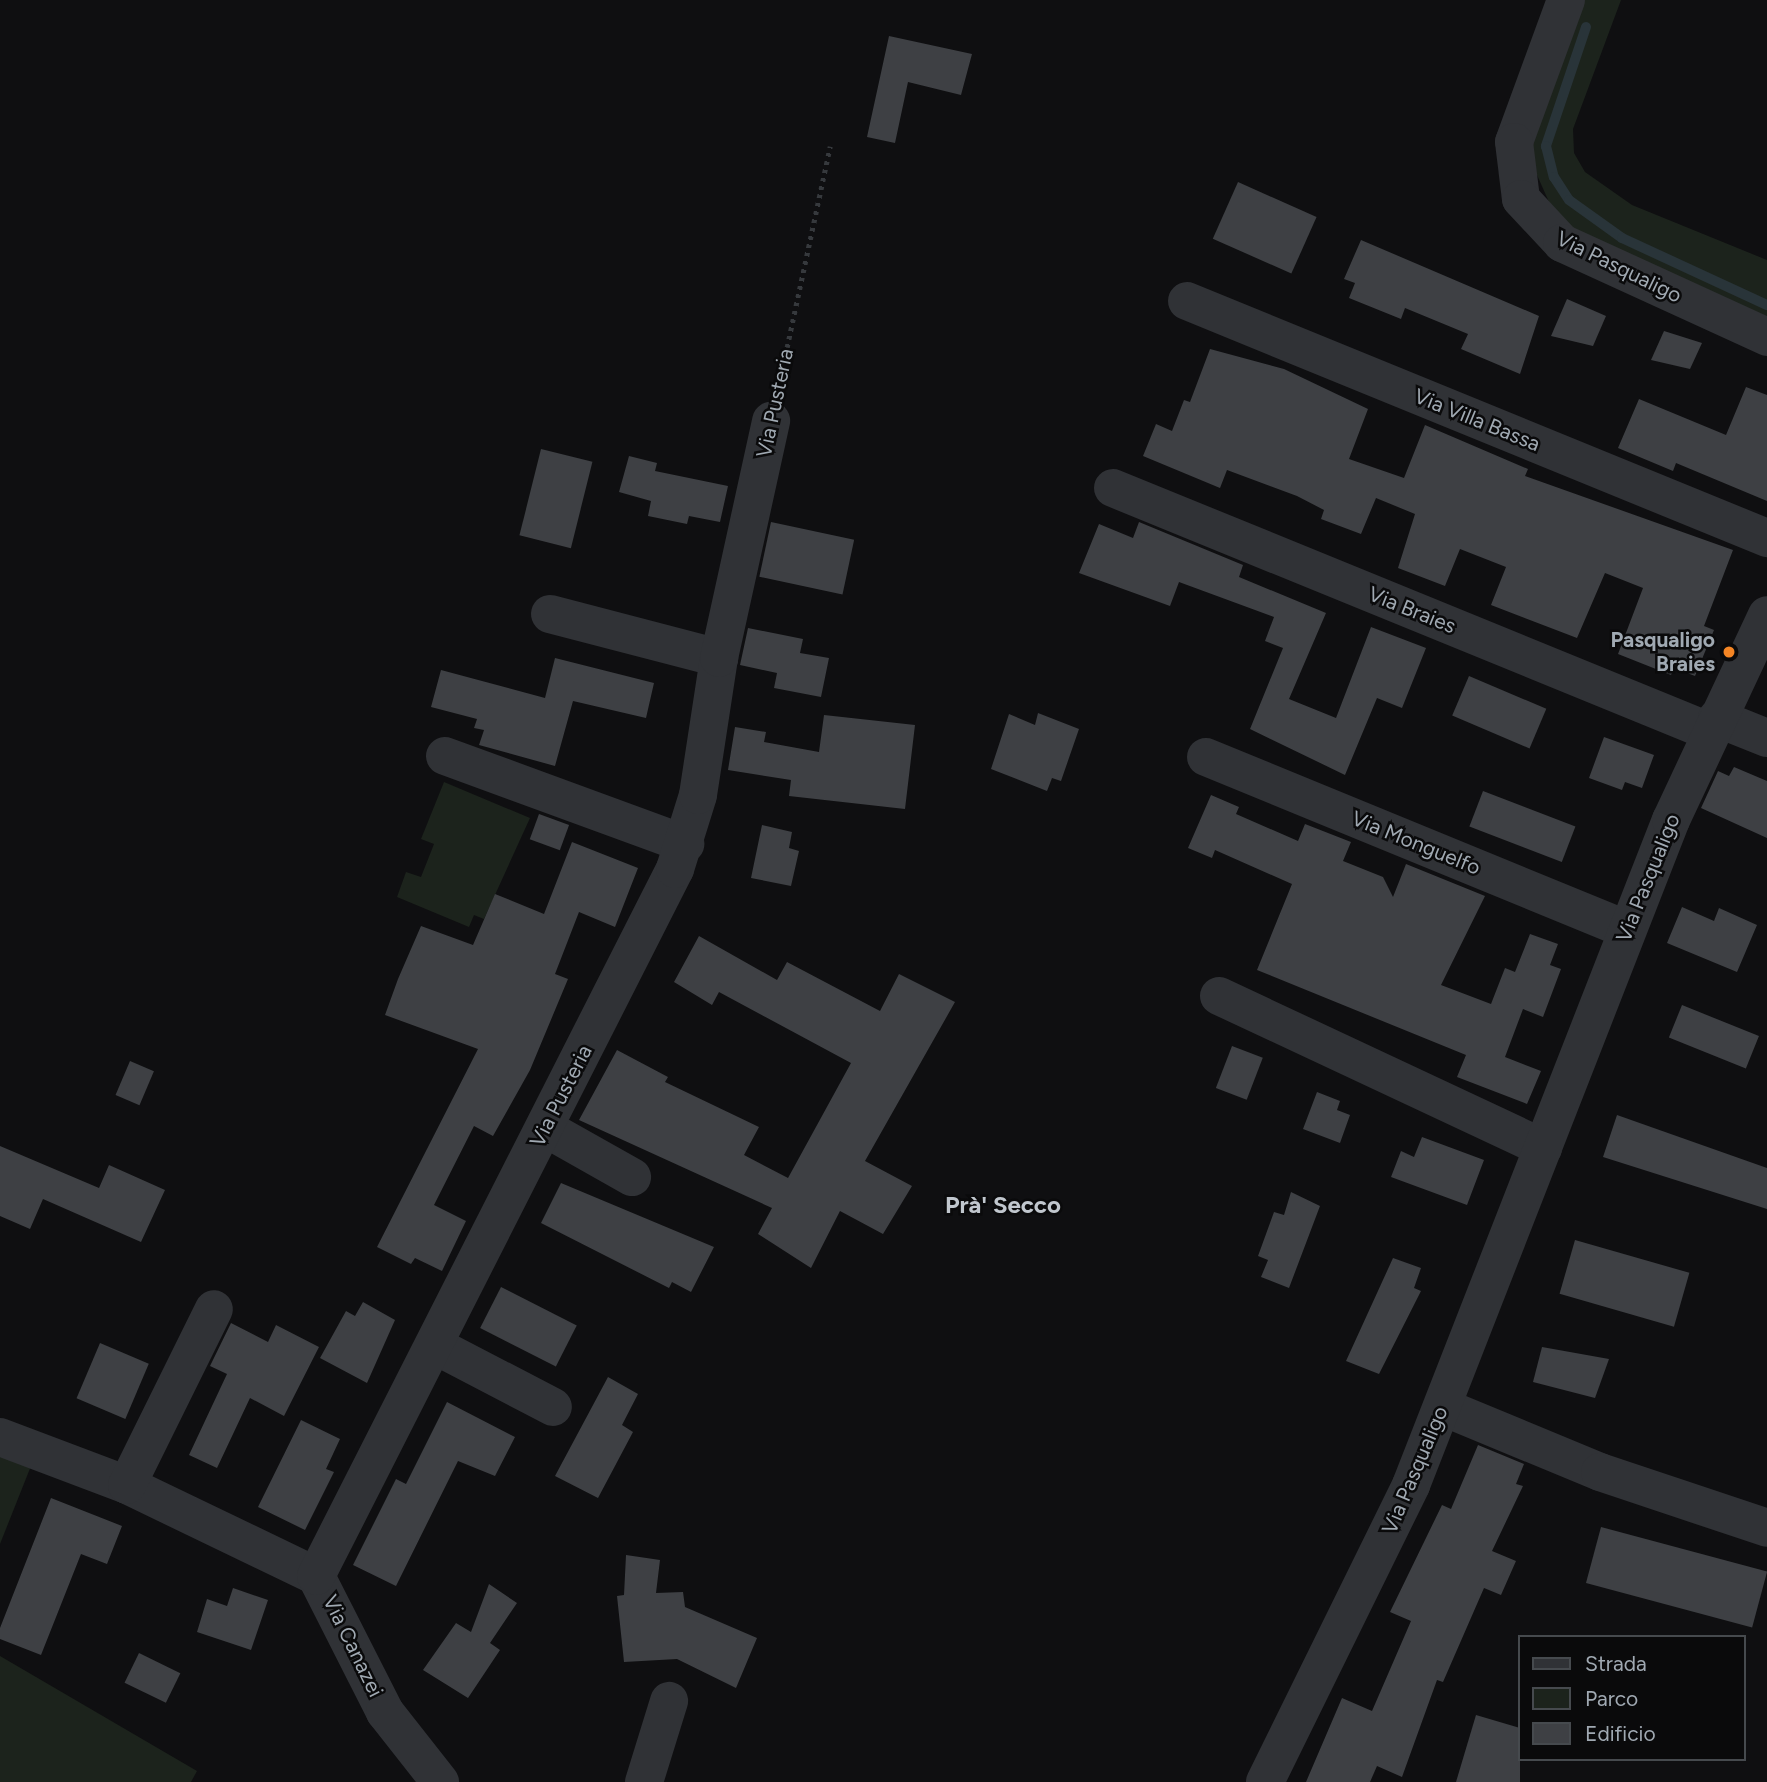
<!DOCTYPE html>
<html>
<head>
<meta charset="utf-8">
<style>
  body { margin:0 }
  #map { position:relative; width:1767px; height:1782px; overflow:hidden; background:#0f0f11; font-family:Figtree,sans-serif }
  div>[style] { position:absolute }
  .green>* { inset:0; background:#1c231c }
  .stream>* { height:10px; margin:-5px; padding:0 5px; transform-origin:5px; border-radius:5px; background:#293439 }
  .building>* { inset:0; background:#3e4044; transform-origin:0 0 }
  .path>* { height:4.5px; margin-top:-2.25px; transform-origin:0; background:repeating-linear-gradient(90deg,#36393d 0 3.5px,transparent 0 8.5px) }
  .minor>* { height:38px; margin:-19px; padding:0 19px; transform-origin:19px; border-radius:19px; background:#303236 }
  .dots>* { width:19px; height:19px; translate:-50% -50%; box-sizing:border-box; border:4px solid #0a0a0b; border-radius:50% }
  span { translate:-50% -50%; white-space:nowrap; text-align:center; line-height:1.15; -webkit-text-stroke:5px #0a0a0b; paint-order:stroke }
  .street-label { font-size:21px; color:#a0a9b2 }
  .poi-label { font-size:21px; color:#a0a9b2; font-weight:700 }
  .right { translate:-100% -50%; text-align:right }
  .quarter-label { font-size:24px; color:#c1c7ce; font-weight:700 }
  .legend { position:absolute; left:1518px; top:1635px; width:228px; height:126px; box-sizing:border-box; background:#0a0a0b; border:2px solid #464a4e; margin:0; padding:9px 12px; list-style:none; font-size:21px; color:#a0a9b2 }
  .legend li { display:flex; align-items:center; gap:14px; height:35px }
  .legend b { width:35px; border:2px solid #464a4e }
</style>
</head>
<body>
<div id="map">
  <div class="green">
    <i style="clip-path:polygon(1584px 0,1621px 0,1573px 129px,1574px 153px,1585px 172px,1632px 205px,1767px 260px,1767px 321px,1571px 228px,1553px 211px,1533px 166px,1532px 142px)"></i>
    <i style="clip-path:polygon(444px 782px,530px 818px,484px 919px,474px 915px,469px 927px,397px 897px,406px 872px,421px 877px,434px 844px,421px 839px)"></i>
    <i style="clip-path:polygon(0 1454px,31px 1466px,0 1544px)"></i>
    <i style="clip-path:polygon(0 1656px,197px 1771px,191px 1782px,0 1782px)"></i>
  </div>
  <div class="stream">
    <i style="left:1586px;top:27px;width:126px;rotate:108.6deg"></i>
    <i style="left:1546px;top:146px;width:32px;rotate:76deg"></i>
    <i style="left:1554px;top:177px;width:27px;rotate:57deg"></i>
    <i style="left:1569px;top:200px;width:65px;rotate:35.6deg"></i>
    <i style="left:1622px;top:238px;width:160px;rotate:24.8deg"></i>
  </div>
  <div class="building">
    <i style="clip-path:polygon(889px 36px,972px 54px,961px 95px,908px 82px,895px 143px,867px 137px)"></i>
    <i style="left:1238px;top:182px;width:86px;height:62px;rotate:24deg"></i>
    <i style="clip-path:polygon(1361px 240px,1539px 316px,1520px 374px,1461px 349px,1468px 334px,1405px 308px,1401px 319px,1349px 298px,1355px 283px,1344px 279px)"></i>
    <i style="clip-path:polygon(1567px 299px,1606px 316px,1593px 346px,1551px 336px)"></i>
    <i style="clip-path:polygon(1664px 331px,1702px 343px,1690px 369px,1651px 360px)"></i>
    <i style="clip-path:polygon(1210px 349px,1284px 369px,1368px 409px,1349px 459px,1404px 478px,1425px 425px,1528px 469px,1525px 476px,1733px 550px,1704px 626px,1714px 630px,1695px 676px,1674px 668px,1671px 675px,1618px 654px,1643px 588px,1605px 573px,1577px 638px,1491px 605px,1506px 567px,1460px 549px,1445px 586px,1398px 568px,1415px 514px,1376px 498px,1361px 534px,1321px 519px,1324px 510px,1297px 496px,1227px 470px,1220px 488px,1143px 456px,1156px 424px,1172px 431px,1184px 400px,1190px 402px)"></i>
    <i style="clip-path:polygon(1746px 387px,1767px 395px,1767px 501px,1676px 463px,1673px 471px,1618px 448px,1639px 399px,1726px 435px)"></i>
    <i style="left:541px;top:449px;width:53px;height:89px;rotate:14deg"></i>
    <i style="clip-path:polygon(629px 456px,657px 463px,655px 471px,728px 486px,720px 522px,689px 516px,687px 524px,648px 516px,651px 501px,619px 492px)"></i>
    <i style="left:771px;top:522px;width:85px;height:56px;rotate:12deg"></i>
    <i style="clip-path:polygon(1139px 522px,1243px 565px,1239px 577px,1326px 613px,1289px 699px,1336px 718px,1371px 627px,1426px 648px,1402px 708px,1377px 698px,1345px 775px,1250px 729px,1283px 648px,1265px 641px,1274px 617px,1179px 582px,1170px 606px,1079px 573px,1099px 524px,1133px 538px)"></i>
    <i style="clip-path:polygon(748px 628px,803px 639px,800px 653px,829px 658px,821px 697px,774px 688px,777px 673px,740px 665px)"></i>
    <i style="clip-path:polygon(555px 658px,654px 683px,646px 718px,573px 701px,555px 766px,479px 745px,484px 730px,474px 728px,477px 719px,431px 707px,441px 670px,545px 698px)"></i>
    <i style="left:1469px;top:676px;width:84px;height:43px;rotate:23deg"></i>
    <i style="clip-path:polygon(1038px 713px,1079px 729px,1061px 781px,1052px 778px,1047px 791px,991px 769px,1009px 714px,1035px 725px)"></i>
    <i style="clip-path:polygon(824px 715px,915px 725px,905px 809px,789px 796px,791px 780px,728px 770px,735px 727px,766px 732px,764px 742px,819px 752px)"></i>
    <i style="clip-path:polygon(1604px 737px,1654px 755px,1642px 788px,1625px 782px,1622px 790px,1589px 778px)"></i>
    <i style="clip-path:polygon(1734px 767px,1767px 781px,1767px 838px,1701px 808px,1718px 771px,1729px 776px)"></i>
    <i style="left:1483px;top:791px;width:99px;height:38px;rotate:21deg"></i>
    <i style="clip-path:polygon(1211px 795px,1239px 807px,1236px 814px,1298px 841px,1305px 824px,1351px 842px,1343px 861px,1383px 877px,1393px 897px,1406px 864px,1485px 896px,1441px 985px,1491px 1004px,1505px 968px,1515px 972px,1530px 934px,1558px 944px,1550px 965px,1561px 969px,1543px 1017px,1523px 1009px,1505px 1057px,1541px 1071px,1527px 1104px,1457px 1077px,1466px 1055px,1257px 970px,1292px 884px,1215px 850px,1212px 858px,1188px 848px)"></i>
    <i style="left:539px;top:814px;width:32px;height:27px;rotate:20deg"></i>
    <i style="clip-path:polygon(762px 825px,792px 832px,789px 848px,799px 851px,791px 886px,751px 878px)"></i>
    <i style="clip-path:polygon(572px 842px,638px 868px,615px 927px,579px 912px,555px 974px,568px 979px,530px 1070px,493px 1136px,474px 1126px,434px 1205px,466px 1221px,442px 1271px,415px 1258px,411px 1264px,377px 1247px,478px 1049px,385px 1015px,398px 979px,421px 926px,473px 945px,495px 894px,544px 914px)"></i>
    <i style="clip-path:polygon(1682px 907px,1714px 921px,1719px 908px,1757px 925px,1737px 972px,1667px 943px)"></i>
    <i style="clip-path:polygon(699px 936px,777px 980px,787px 962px,880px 1011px,899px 974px,955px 1002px,865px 1161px,912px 1186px,883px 1234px,840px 1211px,811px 1268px,758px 1234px,772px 1208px,579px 1120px,617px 1050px,668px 1077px,665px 1082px,759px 1127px,744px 1155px,788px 1178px,851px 1063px,719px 992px,712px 1005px,674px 982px)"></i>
    <i style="left:1682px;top:1005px;width:83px;height:35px;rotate:22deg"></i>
    <i style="left:1232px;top:1046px;width:33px;height:45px;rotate:21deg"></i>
    <i style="left:130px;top:1061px;width:26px;height:37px;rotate:23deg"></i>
    <i style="clip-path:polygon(1317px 1092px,1340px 1101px,1337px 1110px,1350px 1115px,1340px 1143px,1303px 1129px)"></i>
    <i style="clip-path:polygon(1617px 1115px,1767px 1168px,1767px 1209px,1603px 1157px)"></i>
    <i style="clip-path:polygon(1422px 1137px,1484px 1160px,1467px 1205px,1391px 1177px,1401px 1151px,1414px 1157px)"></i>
    <i style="clip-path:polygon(0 1146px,99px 1188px,109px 1165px,165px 1190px,141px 1242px,43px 1199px,30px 1229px,0 1216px)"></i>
    <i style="clip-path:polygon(561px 1183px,714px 1247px,691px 1292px,672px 1282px,669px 1288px,541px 1223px)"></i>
    <i style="clip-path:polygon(1291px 1192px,1320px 1206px,1289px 1288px,1261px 1277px,1268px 1260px,1258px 1256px,1274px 1212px,1284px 1215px)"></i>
    <i style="left:1575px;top:1240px;width:119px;height:56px;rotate:16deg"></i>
    <i style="clip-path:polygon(1393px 1258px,1421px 1268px,1414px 1288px,1421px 1291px,1379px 1374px,1346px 1361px)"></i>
    <i style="left:501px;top:1287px;width:85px;height:46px;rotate:27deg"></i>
    <i style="clip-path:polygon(363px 1302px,395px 1320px,367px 1383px,320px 1358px,346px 1311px,355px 1316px)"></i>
    <i style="clip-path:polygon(231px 1323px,268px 1342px,276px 1325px,319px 1347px,284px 1416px,250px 1398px,217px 1468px,189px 1455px,227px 1374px,210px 1366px)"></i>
    <i style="left:100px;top:1343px;width:53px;height:60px;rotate:23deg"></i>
    <i style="clip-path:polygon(1542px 1347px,1609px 1359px,1595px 1398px,1533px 1382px)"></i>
    <i style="clip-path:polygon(608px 1377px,638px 1394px,622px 1425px,633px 1432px,598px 1498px,555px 1476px)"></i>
    <i style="clip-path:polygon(447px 1402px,515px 1437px,495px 1476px,458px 1461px,396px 1586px,353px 1565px,396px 1479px,406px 1484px)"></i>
    <i style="clip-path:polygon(301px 1420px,340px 1439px,326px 1469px,334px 1472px,305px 1530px,258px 1507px)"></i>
    <i style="clip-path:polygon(1478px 1445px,1524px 1464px,1516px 1484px,1523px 1486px,1492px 1551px,1516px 1561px,1501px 1595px,1484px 1588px,1443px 1682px,1437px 1680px,1402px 1777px,1377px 1766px,1370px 1782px,1306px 1782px,1342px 1698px,1372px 1711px,1411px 1621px,1390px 1612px,1442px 1505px,1451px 1509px)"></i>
    <i style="clip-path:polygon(51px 1498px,122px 1526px,107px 1564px,81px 1554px,41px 1655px,0 1639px,0 1628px)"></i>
    <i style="left:1601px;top:1527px;width:172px;height:58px;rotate:15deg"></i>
    <i style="clip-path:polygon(626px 1555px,660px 1560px,656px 1593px,683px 1592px,685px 1607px,757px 1638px,736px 1688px,677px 1659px,624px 1662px,617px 1596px,624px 1595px)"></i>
    <i style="clip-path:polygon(489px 1584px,517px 1603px,490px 1643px,500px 1650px,468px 1698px,423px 1670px,456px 1623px,471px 1632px)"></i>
    <i style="clip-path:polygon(233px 1588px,268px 1600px,251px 1650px,197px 1632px,207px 1599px,227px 1606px)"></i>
    <i style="left:139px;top:1653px;width:46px;height:33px;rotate:26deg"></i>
    <i style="clip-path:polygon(1476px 1715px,1520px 1728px,1520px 1782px,1456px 1782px)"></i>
  </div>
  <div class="path">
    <i style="left:778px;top:389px;width:248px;rotate:-77.9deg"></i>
  </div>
  <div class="minor">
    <i style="left:1566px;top:0;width:151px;rotate:110.1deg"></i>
    <i style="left:1514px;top:142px;width:57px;rotate:83deg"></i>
    <i style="left:1521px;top:199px;width:60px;rotate:47deg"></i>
    <i style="left:1562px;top:243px;width:226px;rotate:24.6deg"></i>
    <i style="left:1187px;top:301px;width:627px;rotate:22.23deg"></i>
    <i style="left:1113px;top:488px;width:646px;rotate:22.2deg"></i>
    <i style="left:550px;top:614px;width:175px;rotate:14.6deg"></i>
    <i style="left:1717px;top:718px;width:54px;rotate:21.8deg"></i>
    <i style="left:445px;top:756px;width:256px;rotate:20.1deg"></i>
    <i style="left:1206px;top:757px;width:455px;rotate:22.3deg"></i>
    <i style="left:1219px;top:996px;width:358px;rotate:25.1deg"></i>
    <i style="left:545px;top:1128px;width:100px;rotate:29.4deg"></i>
    <i style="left:434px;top:1345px;width:134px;rotate:27.5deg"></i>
    <i style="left:1443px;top:1407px;width:170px;rotate:22.5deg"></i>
    <i style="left:1600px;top:1472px;width:176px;rotate:18.5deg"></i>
    <i style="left:0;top:1437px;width:136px;rotate:20.7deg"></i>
    <i style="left:127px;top:1485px;width:210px;rotate:25.7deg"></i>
    <i style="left:316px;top:1576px;width:153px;rotate:63.1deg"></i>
    <i style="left:385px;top:1712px;width:89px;rotate:51.8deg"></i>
    <i style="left:127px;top:1485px;width:196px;rotate:-63.7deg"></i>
    <i style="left:316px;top:1576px;width:793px;rotate:-63.08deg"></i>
    <i style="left:675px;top:869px;width:77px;rotate:-72.7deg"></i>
    <i style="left:698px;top:795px;width:139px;rotate:-81.3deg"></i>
    <i style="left:719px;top:658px;width:243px;rotate:-77.6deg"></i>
    <i style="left:644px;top:1782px;width:85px;rotate:-72.8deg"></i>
    <i style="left:1265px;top:1782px;width:331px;rotate:-63.8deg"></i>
    <i style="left:1411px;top:1485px;width:714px;rotate:-68.65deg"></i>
    <i style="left:1671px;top:820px;width:226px;rotate:-64.9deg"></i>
  </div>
  <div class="dots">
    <i style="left:1729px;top:652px;background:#f48524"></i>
  </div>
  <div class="street-label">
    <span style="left:1619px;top:267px;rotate:26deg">Via Pasqualigo</span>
    <span style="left:775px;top:403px;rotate:-78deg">Via Pusteria</span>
    <span style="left:1477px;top:420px;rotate:22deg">Via Villa Bassa</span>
    <span style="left:1412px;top:610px;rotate:22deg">Via Braies</span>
    <span style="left:1416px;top:843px;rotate:22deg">Via Monguelfo</span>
    <span style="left:1648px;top:878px;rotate:-68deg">Via Pasqualigo</span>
    <span style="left:561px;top:1096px;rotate:-63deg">Via Pusteria</span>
    <span style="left:1415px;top:1470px;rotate:-67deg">Via Pasqualigo</span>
    <span style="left:353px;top:1646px;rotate:64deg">Via Canazei</span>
  </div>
  <div class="poi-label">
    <span class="right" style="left:1715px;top:652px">Pasqualigo<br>Braies</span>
  </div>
  <div class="quarter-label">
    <span style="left:1003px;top:1205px">Prà' Secco</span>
  </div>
  <ul class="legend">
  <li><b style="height:9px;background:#303236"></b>Strada</li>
  <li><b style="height:19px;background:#1c231c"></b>Parco</li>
  <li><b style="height:19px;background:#3e4044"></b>Edificio</li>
  </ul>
</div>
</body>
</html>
